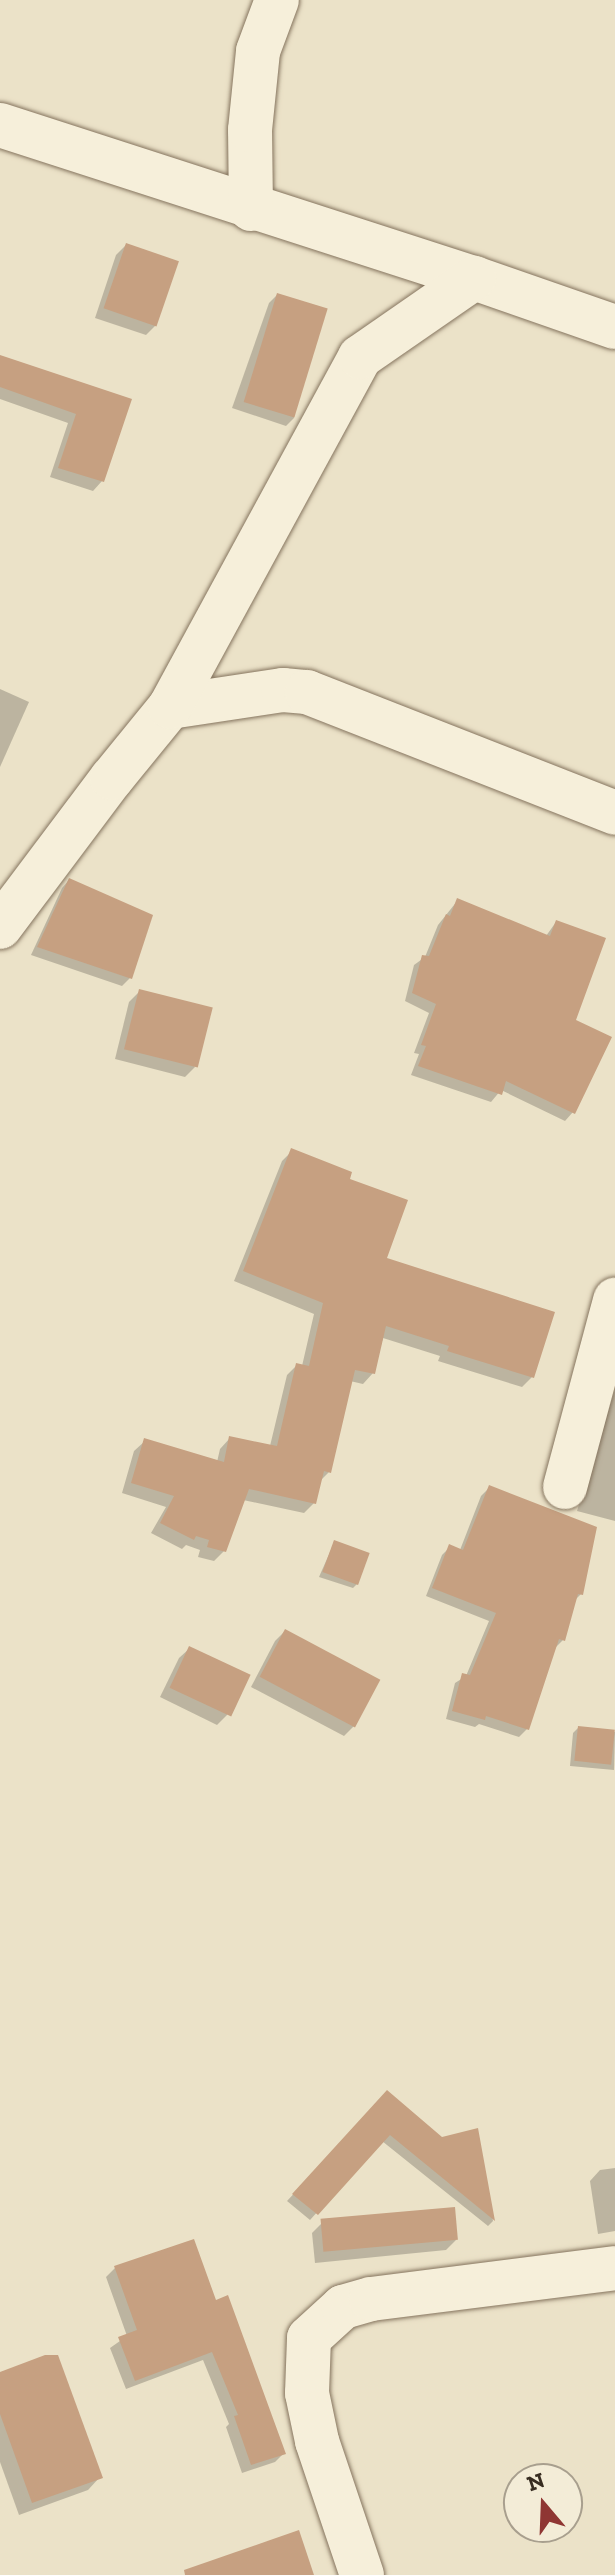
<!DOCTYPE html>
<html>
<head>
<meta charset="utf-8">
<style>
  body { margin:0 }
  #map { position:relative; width:615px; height:2575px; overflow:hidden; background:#ebe2c8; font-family:"Zilla Slab",serif }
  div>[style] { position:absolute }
  .shadow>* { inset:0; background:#0003 }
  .building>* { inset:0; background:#c6a081; transform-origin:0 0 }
  .roads { filter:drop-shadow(0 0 2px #85745e) drop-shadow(0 0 2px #85745e) }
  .minor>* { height:44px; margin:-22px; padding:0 22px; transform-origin:22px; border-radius:22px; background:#f6efda }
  span { translate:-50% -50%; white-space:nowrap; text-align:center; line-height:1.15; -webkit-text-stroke:6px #f3ecd7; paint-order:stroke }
  .north { position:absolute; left:503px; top:2463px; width:80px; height:80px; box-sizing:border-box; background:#f3ecd7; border:2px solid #a89f8e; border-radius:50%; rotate:341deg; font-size:22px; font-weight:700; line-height:32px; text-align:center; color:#372c21 }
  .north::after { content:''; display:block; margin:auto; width:28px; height:36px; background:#8f3633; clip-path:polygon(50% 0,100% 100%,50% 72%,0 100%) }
</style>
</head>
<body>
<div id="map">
  <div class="shadow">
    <i style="clip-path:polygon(126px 245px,156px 325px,146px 335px,95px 318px,116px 255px)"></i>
    <i style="clip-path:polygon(277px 295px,294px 418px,286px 426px,232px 408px,269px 303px)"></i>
    <i style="clip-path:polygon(0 358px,129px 400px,102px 481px,93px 491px,50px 477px,68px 423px,0 399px)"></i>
    <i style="clip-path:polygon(0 689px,29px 702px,0 767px)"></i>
    <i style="clip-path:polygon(69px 880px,130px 978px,122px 986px,31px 955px,62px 888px)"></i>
    <i style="clip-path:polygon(458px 900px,546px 936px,556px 922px,573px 1112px,565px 1121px,501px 1090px,491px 1102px,411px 1075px,419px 1054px,414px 1053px,429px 1013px,405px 1001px,414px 965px,425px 957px,438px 925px)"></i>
    <i style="clip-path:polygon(139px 992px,195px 1067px,185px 1077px,115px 1059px,129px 1002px)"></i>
    <i style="clip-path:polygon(292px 1151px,347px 1180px,385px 1259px,532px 1377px,522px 1387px,438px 1361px,440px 1356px,383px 1338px,373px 1373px,363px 1384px,350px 1381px,329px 1472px,319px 1482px,314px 1503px,304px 1513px,243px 1500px,224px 1551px,214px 1561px,198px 1557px,200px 1550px,186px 1545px,182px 1549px,151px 1533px,166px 1507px,122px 1493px,134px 1451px,145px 1441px,217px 1462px,220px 1449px,230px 1438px,270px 1446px,287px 1375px,297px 1365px,302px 1366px,314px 1314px,234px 1281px,282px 1161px)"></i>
    <i style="clip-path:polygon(615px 1389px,615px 1521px,577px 1511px)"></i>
    <i style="clip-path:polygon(489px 1488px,581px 1594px,574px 1601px,563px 1640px,555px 1648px,527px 1729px,519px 1737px,479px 1724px,475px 1727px,446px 1719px,455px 1683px,466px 1676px,489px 1621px,426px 1596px,442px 1555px,450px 1547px,460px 1550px,481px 1496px)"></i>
    <i style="clip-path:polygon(334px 1543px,358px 1583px,353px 1588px,319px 1577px)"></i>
    <i style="clip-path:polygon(285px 1631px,355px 1725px,344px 1736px,251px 1687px,275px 1641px)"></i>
    <i style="clip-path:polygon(190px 1648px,247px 1676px,227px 1715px,217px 1725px,160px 1697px,179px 1658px)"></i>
    <i style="clip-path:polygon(578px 1728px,615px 1732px,614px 1770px,570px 1766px,573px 1733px)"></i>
    <i style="clip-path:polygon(388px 2093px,442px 2140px,476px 2131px,493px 2221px,488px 2226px,382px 2141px,310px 2220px,287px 2201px)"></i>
    <i style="clip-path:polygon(615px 2168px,615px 2231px,598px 2234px,590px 2181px,600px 2170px)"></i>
    <i style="clip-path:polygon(322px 2223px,456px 2240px,446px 2250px,315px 2263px,312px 2233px)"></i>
    <i style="clip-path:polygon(115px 2268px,214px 2302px,284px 2453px,275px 2462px,242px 2473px,226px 2427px,229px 2424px,203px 2360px,126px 2389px,110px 2348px,127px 2336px,106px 2277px)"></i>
    <i style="clip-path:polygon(0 2374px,100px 2477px,88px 2490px,19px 2515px,0 2462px)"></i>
  </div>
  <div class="building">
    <i style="left:126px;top:243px;width:56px;height:69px;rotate:19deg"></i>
    <i style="left:277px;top:293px;width:53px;height:114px;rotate:17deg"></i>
    <i style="clip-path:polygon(0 355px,132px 399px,104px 482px,58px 468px,76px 414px,0 387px)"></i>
    <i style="clip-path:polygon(69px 878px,153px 915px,132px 979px,37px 947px)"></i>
    <i style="clip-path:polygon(457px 898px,550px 936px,556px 920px,606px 938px,576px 1020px,612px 1037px,575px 1114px,506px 1081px,502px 1095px,418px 1066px,426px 1046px,421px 1045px,436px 1004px,412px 993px,422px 955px,429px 956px,446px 914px,450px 916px)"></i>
    <i style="left:139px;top:989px;width:76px;height:62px;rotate:14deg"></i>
    <i style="clip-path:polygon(291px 1148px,352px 1172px,350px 1179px,408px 1200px,387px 1258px,555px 1312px,534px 1378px,447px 1351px,449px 1346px,386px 1326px,375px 1374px,355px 1370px,331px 1473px,324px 1471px,316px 1504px,249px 1489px,226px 1552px,207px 1547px,209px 1540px,196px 1536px,194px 1540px,160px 1523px,174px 1496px,131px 1483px,144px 1438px,224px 1462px,229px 1436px,277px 1446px,296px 1363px,309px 1366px,323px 1303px,243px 1271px)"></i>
    <i style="clip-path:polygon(489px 1485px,597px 1527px,583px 1595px,578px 1594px,565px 1641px,559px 1639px,529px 1730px,486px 1716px,485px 1720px,452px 1711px,462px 1673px,470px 1675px,496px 1613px,432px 1588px,449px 1544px,463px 1550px)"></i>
    <i style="left:334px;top:1540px;width:38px;height:34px;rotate:20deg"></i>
    <i style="left:285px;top:1629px;width:108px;height:54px;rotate:28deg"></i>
    <i style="left:189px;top:1646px;width:68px;height:46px;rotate:25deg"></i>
    <i style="left:578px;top:1726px;width:37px;height:35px;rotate:6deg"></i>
    <i style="clip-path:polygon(387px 2090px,442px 2137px,478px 2128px,495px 2221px,390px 2135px,318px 2215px,292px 2194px)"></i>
    <i style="left:455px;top:2207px;width:33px;height:135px;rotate:85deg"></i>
    <i style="clip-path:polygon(194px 2239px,216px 2300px,228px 2295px,286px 2454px,251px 2465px,234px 2416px,238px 2415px,212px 2352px,135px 2381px,118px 2337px,137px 2330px,114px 2266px)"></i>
    <i style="clip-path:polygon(45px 2355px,58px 2355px,103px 2478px,32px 2503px,0 2414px,0 2372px)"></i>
    <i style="clip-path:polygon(299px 2530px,314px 2575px,185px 2575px,184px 2570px)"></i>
  </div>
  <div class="roads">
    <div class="minor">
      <i style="left:0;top:125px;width:498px;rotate:17.9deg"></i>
      <i style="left:474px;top:278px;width:149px;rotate:19.2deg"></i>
      <i style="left:251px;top:209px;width:79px;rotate:-90.7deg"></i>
      <i style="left:250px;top:130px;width:79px;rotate:-84.2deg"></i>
      <i style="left:258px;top:51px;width:54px;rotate:-69.6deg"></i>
      <i style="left:170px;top:707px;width:114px;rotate:-8.6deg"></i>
      <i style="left:283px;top:690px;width:24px;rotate:5deg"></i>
      <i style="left:307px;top:692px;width:331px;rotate:21.4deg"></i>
      <i style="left:0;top:927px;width:186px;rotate:-53.1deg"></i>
      <i style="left:112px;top:778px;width:92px;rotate:-50.8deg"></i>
      <i style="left:170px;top:707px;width:398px;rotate:-61.5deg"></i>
      <i style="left:360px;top:357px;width:139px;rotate:-34.7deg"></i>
      <i style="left:565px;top:1487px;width:194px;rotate:-75deg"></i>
      <i style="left:362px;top:2575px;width:141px;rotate:-108.6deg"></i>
      <i style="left:317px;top:2441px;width:49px;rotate:-101.8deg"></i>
      <i style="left:307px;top:2393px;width:55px;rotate:-87.9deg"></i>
      <i style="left:309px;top:2338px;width:46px;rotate:-42.4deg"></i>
      <i style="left:343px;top:2307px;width:29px;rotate:-16deg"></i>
      <i style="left:371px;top:2299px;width:246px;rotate:-7.2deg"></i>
    </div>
  </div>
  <div class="north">N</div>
</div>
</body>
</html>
